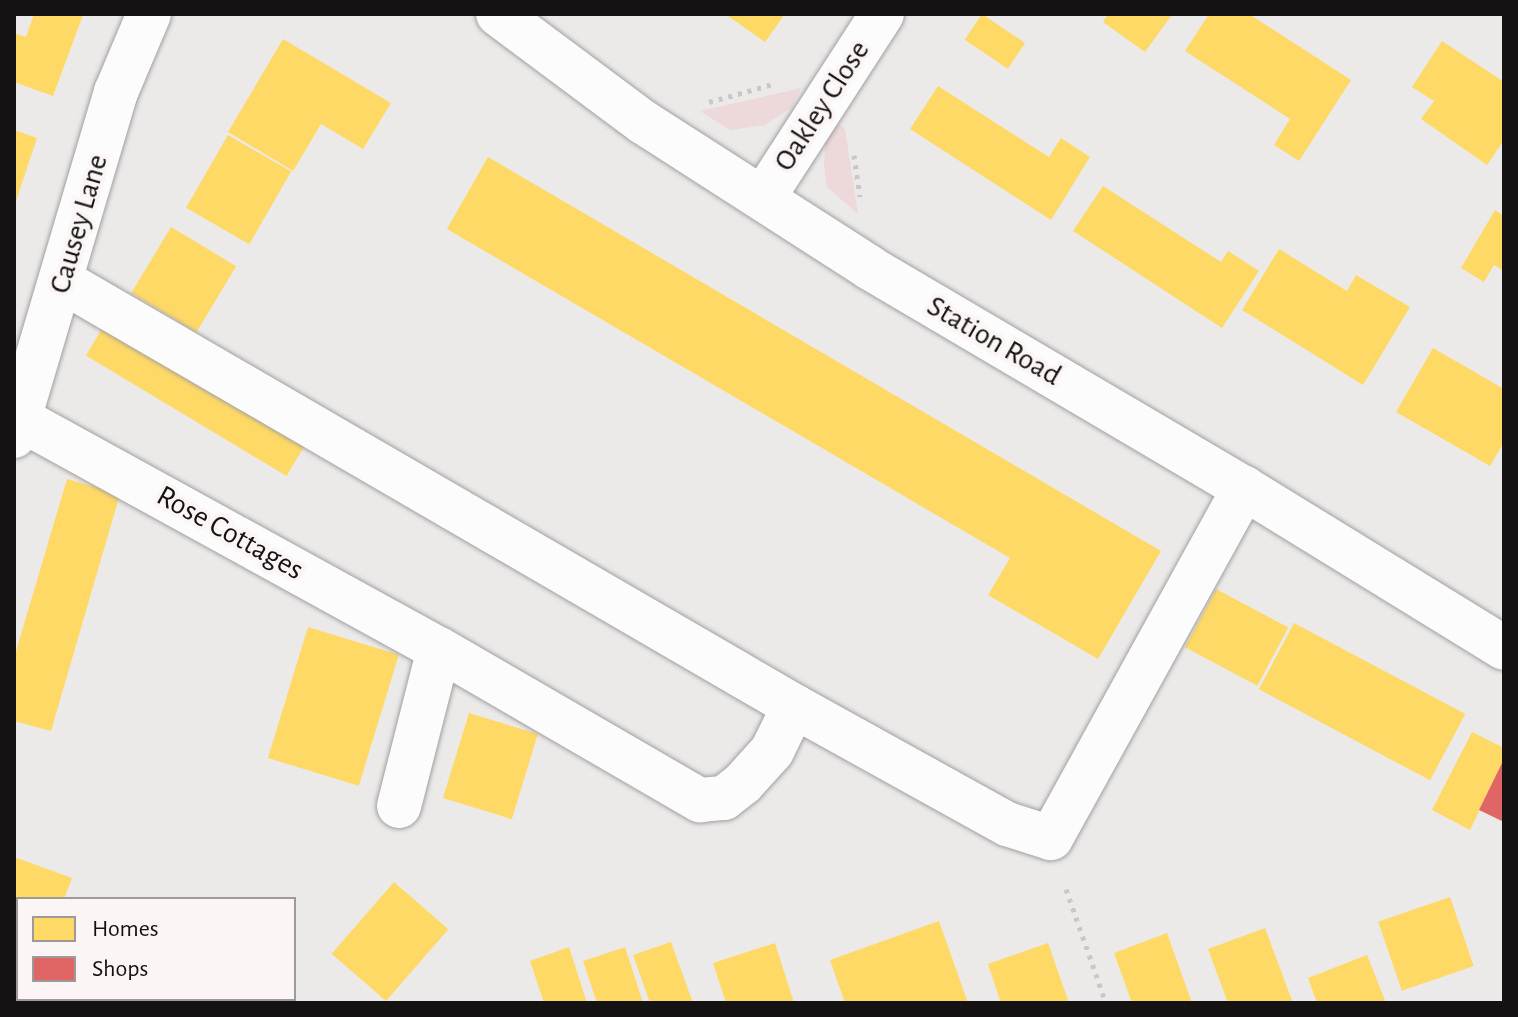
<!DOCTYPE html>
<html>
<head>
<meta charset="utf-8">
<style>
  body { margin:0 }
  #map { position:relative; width:1518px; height:1017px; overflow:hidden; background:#ece9e9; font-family:"Alegreya Sans",sans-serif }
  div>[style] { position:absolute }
  .green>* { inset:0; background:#edd8da }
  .homes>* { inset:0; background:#ffd966; transform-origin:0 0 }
  .shops>* { inset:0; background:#e06666 }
  .path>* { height:5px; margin-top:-2.5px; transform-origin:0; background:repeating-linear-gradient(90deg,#c9c8c8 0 4px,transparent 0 10px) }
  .roads { filter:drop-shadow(0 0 2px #a2a0a0) drop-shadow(0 0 2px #a2a0a0) }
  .minor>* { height:44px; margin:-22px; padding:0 22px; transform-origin:22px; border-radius:22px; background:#fcfcfc }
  span { translate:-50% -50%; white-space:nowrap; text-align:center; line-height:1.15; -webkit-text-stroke:8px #fbf5f5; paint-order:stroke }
  .street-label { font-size:30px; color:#141212 }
  .frame { position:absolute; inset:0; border:16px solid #141212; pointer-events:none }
  .legend { position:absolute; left:16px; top:897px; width:280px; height:104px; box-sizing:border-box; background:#fbf5f5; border:2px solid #9f9a9a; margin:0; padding:10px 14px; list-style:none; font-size:24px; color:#141212 }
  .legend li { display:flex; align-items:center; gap:16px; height:40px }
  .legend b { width:40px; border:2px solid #9f9a9a }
</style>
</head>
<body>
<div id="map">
  <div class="green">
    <i style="clip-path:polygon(801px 88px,792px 107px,765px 125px,730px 130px,700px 111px)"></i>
    <i style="clip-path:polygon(834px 121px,845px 129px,858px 214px,827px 187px,824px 163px,826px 136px)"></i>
  </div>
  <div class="homes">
    <i style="clip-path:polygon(34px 14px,83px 15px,53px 96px,14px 82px,14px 33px,26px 37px)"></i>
    <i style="clip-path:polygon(725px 14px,785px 14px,765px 42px)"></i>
    <i style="left:982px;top:14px;width:52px;height:31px;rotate:34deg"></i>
    <i style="clip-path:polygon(1108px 14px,1168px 14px,1171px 16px,1145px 52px,1103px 22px)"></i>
    <i style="clip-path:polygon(1209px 14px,1249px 14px,1351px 80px,1299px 161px,1274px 145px,1290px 119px,1185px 51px)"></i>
    <i style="clip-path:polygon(283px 39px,391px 103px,363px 149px,321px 124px,293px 171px,228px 132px)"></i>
    <i style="clip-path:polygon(1442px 41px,1504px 82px,1504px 140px,1487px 165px,1421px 119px,1434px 101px,1412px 87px)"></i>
    <i style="clip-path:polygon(938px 86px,1049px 157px,1061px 138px,1090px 157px,1051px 220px,910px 129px)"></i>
    <i style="clip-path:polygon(14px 130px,37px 138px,15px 204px,14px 204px)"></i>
    <i style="left:228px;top:135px;width:73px;height:84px;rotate:30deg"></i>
    <i style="clip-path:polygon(488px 157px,1161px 551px,1098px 659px,988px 595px,1010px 558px,447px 229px)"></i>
    <i style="clip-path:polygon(1103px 186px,1221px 262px,1228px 251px,1259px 271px,1222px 328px,1073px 231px)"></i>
    <i style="clip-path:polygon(1495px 210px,1504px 216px,1504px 271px,1494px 265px,1484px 282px,1461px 268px)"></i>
    <i style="left:171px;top:227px;width:76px;height:77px;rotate:31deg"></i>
    <i style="clip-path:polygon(1279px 249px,1347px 291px,1356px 275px,1410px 307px,1363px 385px,1242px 310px)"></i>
    <i style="left:106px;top:322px;width:234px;height:39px;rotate:31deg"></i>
    <i style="clip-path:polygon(1433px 348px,1504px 389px,1504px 442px,1490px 466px,1396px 412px)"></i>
    <i style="clip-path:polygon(67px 479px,120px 494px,51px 731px,14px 721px,14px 658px)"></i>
    <i style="left:1216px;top:589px;width:82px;height:66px;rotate:28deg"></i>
    <i style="left:1294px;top:623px;width:194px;height:75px;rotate:28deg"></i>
    <i style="left:308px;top:627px;width:95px;height:137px;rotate:17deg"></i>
    <i style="left:469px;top:713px;width:72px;height:89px;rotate:17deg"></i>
    <i style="clip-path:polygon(1472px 732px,1504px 748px,1504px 759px,1470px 830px,1432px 810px)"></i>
    <i style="clip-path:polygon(14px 857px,72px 878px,64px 899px,18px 899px,18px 999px,14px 997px)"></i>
    <i style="left:394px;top:882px;width:72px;height:95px;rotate:41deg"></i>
    <i style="left:1450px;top:897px;width:73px;height:76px;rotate:71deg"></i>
    <i style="clip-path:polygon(939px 921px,968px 1003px,845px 1003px,830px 960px)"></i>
    <i style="clip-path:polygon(1265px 928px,1293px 1003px,1228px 1003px,1208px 949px)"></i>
    <i style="clip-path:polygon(1167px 933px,1192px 1003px,1132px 1003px,1114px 953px)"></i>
    <i style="clip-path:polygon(671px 942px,693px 1003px,650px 1003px,633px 955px)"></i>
    <i style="clip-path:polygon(775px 943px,794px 1003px,726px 1003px,713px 963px)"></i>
    <i style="clip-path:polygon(1048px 943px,1069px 1003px,1001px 1003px,988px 964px)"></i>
    <i style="clip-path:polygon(569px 947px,587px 1003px,544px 1003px,530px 961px)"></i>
    <i style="clip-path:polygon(625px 947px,643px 1003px,597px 1003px,583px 961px)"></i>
    <i style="clip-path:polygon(1367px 955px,1386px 1003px,1317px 1003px,1308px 978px)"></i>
  </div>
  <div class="shops">
    <i style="clip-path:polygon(1504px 759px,1504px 822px,1479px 810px)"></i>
  </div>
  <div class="path">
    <i style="left:709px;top:102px;width:66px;rotate:-15.7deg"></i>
    <i style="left:854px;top:155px;width:42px;rotate:81.9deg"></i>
    <i style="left:1066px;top:889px;width:121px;rotate:70.7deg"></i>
  </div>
  <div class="roads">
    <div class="minor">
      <i style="left:498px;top:14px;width:181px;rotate:36.7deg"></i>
      <i style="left:643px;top:122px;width:270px;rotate:32.7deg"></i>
      <i style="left:870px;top:268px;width:434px;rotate:30.5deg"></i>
      <i style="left:1244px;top:488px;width:305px;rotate:31.6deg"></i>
      <i style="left:763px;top:198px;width:219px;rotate:-57.1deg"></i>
      <i style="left:62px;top:281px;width:846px;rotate:30.14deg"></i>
      <i style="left:794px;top:706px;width:244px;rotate:29deg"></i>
      <i style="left:1007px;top:824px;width:46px;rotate:17.7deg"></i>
      <i style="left:1051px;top:838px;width:400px;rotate:-61.1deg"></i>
      <i style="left:20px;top:419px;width:478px;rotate:28.8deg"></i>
      <i style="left:439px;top:649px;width:302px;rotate:30.1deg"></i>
      <i style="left:700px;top:800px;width:24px;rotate:-5deg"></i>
      <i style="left:724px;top:798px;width:24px;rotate:-38deg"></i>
      <i style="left:743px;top:783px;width:43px;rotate:-47.8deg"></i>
      <i style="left:772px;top:751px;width:50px;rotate:-63.9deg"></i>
      <i style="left:14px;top:436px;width:359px;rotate:-73.5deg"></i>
      <i style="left:116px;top:92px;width:85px;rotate:-67.1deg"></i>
      <i style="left:399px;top:806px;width:162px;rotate:-75.7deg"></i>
    </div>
  </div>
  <div class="street-label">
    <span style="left:822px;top:106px;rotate:-57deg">Oakley Close</span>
    <span style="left:79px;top:224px;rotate:-74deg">Causey Lane</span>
    <span style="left:994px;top:341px;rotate:30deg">Station Road</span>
    <span style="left:230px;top:533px;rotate:29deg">Rose Cottages</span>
  </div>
  <div class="frame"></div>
  <ul class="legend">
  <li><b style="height:22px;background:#ffd966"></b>Homes</li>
  <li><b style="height:22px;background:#e06666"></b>Shops</li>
  </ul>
</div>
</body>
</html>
